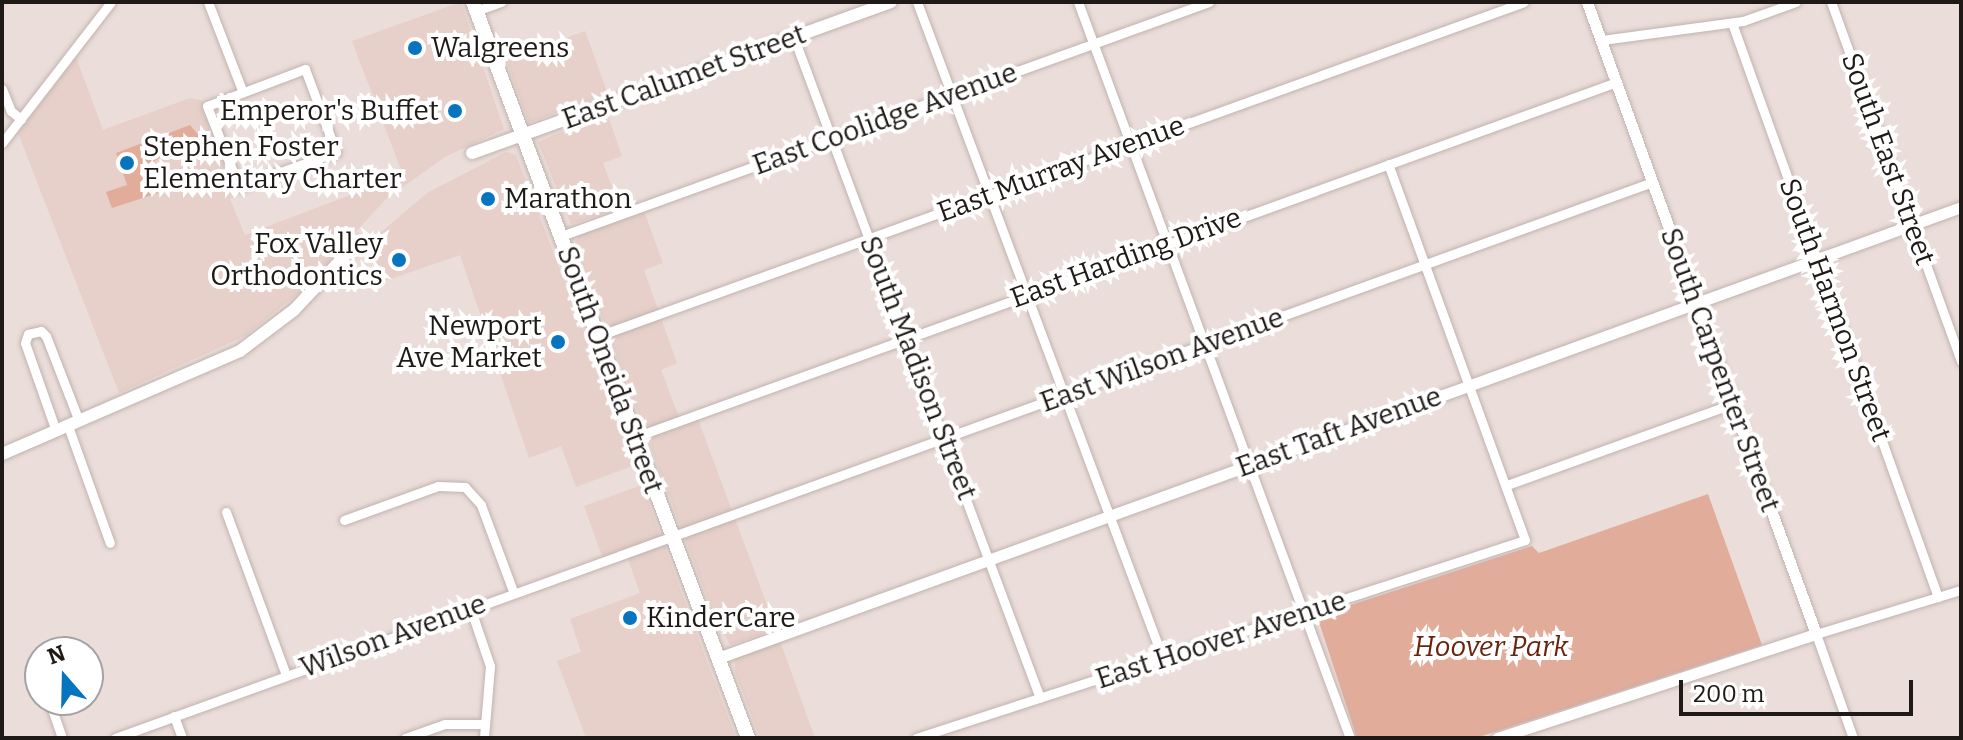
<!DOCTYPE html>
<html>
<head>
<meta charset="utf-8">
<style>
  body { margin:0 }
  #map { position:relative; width:1963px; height:740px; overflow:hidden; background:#ebddd9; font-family:Bitter,serif }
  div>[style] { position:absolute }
  .built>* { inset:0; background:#e6d0c9; transform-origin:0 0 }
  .green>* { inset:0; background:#e2ac9b }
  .roads { filter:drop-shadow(0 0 2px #c0b3af) drop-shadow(0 0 2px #c0b3af) }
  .minor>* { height:9px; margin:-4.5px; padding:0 4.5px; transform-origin:4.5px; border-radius:4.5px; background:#fff }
  .tertiary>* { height:11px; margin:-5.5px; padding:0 5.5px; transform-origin:5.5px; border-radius:5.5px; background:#fff }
  .secondary>* { height:12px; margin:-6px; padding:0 6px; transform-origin:6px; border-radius:6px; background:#fff }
  .primary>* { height:14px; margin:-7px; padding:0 7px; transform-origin:7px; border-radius:7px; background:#fff }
  .dots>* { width:22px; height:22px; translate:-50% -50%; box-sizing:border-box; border:4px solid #fff; border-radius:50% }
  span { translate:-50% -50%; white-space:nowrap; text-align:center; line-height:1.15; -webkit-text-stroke:8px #fff; paint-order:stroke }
  .poi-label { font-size:28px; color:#1f1a18 }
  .left { translate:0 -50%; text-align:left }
  .right { translate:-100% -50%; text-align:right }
  .street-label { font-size:28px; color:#1f1a18 }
  .park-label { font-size:28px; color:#68240d; font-style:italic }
  .frame { position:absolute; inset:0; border:4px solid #1f1a18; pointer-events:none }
  .north { position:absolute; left:24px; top:636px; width:80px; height:80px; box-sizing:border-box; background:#fff; border:2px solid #a5a3a3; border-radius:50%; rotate:340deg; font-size:22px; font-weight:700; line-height:32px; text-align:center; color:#1f1a18 }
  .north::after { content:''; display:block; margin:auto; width:28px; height:36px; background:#0674bf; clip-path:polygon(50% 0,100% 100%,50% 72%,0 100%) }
  .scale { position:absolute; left:1679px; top:680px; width:234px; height:36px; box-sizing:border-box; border:4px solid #1f1a18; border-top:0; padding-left:10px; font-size:24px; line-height:28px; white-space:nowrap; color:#1f1a18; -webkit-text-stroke:6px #fff; paint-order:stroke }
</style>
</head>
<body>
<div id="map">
  <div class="built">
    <i style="clip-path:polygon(461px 2px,504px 129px,445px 157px,386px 199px,300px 292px,245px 336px,119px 393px,18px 133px,76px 57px,103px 130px,190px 98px,204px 101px,202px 109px,236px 196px,230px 199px,245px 235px,403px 175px,352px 41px)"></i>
    <i style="left:585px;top:31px;width:67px;height:84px;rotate:70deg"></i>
    <i style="clip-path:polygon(607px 113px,622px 156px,603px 163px,620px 209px,571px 224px,538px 142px)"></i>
    <i style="clip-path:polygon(506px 152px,516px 155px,635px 465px,576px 487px,561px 446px,529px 458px,460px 255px,379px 283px,366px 245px,427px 193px)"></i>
    <i style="clip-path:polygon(644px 211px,663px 263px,644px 270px,677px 363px,661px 370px,682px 425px,698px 419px,776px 629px,730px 645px,714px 616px,575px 244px,579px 235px)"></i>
    <i style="clip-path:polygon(642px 485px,707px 662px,736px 738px,586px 738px,557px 661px,581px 652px,570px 619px,640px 593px,627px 556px,604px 562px,584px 506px)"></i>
    <i style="clip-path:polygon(780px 641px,815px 738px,760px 738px,735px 672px,735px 658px)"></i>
  </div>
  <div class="green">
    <i style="clip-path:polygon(190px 125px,201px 138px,148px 164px,158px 193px,112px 208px,106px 192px,127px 185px,116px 153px)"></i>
    <i style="clip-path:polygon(1708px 494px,1762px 645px,1476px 738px,1357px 738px,1317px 616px,1532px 546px,1539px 553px)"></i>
  </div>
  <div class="roads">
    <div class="minor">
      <i style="left:208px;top:2px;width:94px;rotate:68.9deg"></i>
      <i style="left:917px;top:2px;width:702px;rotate:69.47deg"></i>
      <i style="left:1078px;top:2px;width:785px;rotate:69.72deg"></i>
      <i style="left:1831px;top:2px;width:382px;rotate:70.1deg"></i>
      <i style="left:476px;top:11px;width:27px;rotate:-20deg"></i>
      <i style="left:1732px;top:23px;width:610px;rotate:70.26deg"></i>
      <i style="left:794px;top:38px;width:704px;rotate:69.56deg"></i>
      <i style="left:1602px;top:40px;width:142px;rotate:-7.7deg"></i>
      <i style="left:1743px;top:21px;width:56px;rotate:-19.7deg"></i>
      <i style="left:305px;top:69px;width:89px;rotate:69.5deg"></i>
      <i style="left:336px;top:152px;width:103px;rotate:160.2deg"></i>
      <i style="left:239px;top:187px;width:87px;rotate:-111.6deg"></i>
      <i style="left:207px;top:106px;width:105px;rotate:-20.7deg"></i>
      <i style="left:2px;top:89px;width:24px;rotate:68deg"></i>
      <i style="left:11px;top:111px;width:13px;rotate:39deg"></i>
      <i style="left:2px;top:143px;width:178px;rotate:-52.3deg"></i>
      <i style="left:561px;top:236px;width:689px;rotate:-19.86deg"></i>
      <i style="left:598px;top:336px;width:984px;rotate:-19.83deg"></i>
      <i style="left:68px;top:426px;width:124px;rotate:70.3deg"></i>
      <i style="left:56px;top:431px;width:93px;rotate:-109.4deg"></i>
      <i style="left:25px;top:343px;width:9px;rotate:-72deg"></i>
      <i style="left:28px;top:334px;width:13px;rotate:-13deg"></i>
      <i style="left:41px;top:331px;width:7px;rotate:45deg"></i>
      <i style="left:46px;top:336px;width:91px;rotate:68.8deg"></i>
      <i style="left:635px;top:437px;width:1044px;rotate:-19.88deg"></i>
      <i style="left:1507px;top:485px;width:239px;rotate:-19.8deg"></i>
      <i style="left:226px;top:512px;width:174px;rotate:69.8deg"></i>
      <i style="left:344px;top:520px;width:100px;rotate:-19.9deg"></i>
      <i style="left:438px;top:486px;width:27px;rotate:2deg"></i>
      <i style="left:465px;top:487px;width:24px;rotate:48deg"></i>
      <i style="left:481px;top:505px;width:92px;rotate:69.6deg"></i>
      <i style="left:470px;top:607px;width:62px;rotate:71.3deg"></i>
      <i style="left:490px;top:666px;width:72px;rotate:94.8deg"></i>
      <i style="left:49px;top:700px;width:40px;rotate:71.1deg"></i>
      <i style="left:174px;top:716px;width:23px;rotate:70deg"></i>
      <i style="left:115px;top:738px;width:1635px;rotate:-19.88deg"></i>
      <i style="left:405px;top:738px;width:42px;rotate:-19.3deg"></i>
      <i style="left:445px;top:724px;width:37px"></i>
      <i style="left:916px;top:738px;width:640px;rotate:-18.01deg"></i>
      <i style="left:1525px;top:540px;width:400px;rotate:-110deg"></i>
      <i style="left:1853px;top:738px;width:110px;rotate:-109.6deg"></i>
      <i style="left:1816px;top:634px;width:152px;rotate:-16.9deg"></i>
    </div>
    <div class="tertiary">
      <i style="left:718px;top:658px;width:1322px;rotate:-19.94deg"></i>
      <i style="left:1497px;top:738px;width:336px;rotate:-18.1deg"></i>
      <i style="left:1816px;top:634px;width:672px;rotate:-109.92deg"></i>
    </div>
    <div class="secondary">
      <i style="left:472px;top:153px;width:445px;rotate:-19.8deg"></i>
      <i style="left:2px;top:454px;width:259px;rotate:-23.4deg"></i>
      <i style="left:240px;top:351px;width:68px;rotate:-37.2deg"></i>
      <i style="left:294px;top:310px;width:91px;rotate:-46.8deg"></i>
    </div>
    <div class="primary">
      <i style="left:473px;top:2px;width:786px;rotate:69.51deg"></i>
    </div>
  </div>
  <div class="dots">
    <i style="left:415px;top:48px;background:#0674bf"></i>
    <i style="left:455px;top:111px;background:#0674bf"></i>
    <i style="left:127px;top:163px;background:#0674bf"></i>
    <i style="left:488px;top:199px;background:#0674bf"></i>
    <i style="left:399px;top:260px;background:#0674bf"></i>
    <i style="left:558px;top:342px;background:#0674bf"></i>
    <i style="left:630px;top:618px;background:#0674bf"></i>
  </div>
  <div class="poi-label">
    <span class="left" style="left:431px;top:48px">Walgreens</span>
    <span class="right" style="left:439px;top:111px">Emperor's Buffet</span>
    <span class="left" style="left:143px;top:163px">Stephen Foster<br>Elementary Charter</span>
    <span class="left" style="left:504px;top:199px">Marathon</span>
    <span class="right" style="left:383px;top:260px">Fox Valley<br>Orthodontics</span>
    <span class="right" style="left:542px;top:342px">Newport<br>Ave Market</span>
    <span class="left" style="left:646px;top:618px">KinderCare</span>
  </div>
  <div class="street-label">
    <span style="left:684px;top:77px;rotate:-20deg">East Calumet Street</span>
    <span style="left:885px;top:119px;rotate:-20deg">East Coolidge Avenue</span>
    <span style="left:1888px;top:159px;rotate:70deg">South East Street</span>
    <span style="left:1061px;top:169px;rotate:-20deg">East Murray Avenue</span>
    <span style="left:1126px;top:258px;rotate:-20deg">East Harding Drive</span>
    <span style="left:1835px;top:310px;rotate:70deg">South Harmon Street</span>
    <span style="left:1162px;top:360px;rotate:-20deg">East Wilson Avenue</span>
    <span style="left:918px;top:368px;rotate:69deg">South Madison Street</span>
    <span style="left:610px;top:370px;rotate:70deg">South Oneida Street</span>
    <span style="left:1720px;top:370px;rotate:70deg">South Carpenter Street</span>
    <span style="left:1339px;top:432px;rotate:-20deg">East Taft Avenue</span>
    <span style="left:393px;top:636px;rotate:-20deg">Wilson Avenue</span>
    <span style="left:1221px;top:640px;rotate:-18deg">East Hoover Avenue</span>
  </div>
  <div class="park-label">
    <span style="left:1491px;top:647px">Hoover Park</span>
  </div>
  <div class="frame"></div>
  <div class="north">N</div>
  <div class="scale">200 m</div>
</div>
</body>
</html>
